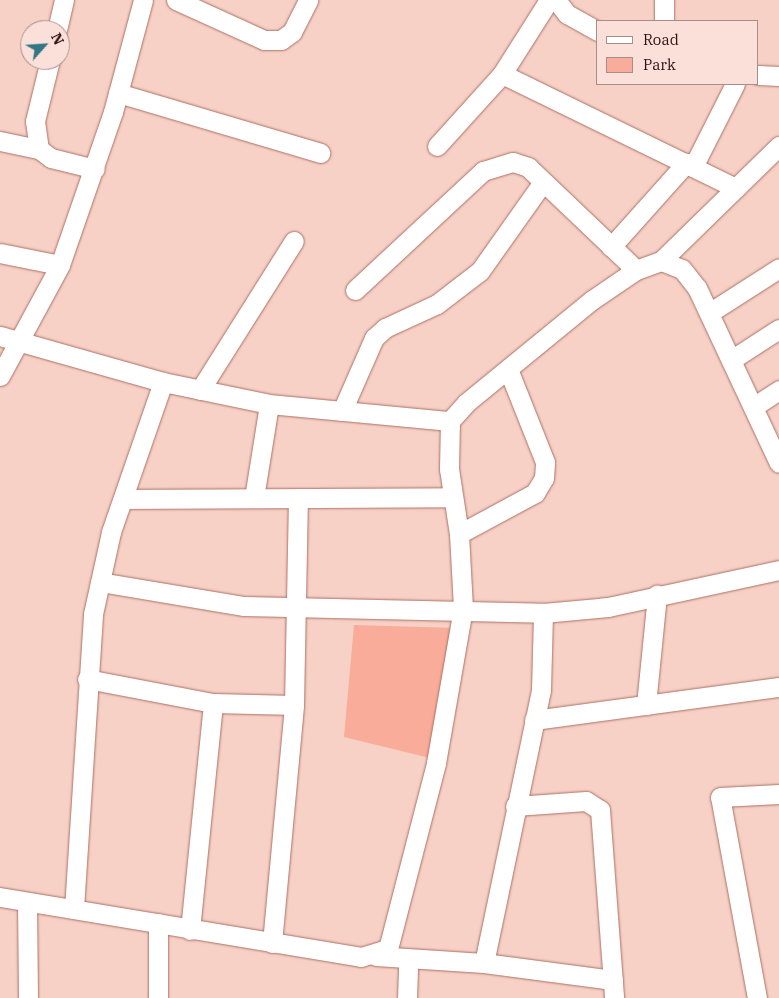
<!DOCTYPE html>
<html>
<head>
<meta charset="utf-8">
<style>
  body { margin:0 }
  #map { position:relative; width:779px; height:998px; overflow:hidden; background:#f7d0c6; font-family:"IBM Plex Serif",serif }
  div>[style] { position:absolute }
  .green>* { inset:0; background:#f9ac9a }
  .roads { filter:drop-shadow(0 0 1px #ac7163) drop-shadow(0 0 1px #ac7163) }
  .street>* { height:19px; margin:-9.5px; padding:0 9.5px; transform-origin:9.5px; border-radius:9.5px; background:#fff }
  span { translate:-50% -50%; white-space:nowrap; text-align:center; line-height:1.15; -webkit-text-stroke:4px #fbe0da; paint-order:stroke }
  .legend { position:absolute; left:596px; top:20px; width:162px; height:65px; box-sizing:border-box; background:#fbe0da; border:1px solid #a78e88; margin:0; padding:6px 9px; list-style:none; font-size:15px; color:#2a130e }
  .legend li { display:flex; align-items:center; gap:10px; height:25px }
  .legend b { width:25px; border:1px solid #a78e88 }
  .north { position:absolute; left:20px; top:20px; width:50px; height:50px; box-sizing:border-box; background:#fbe0da; border:1px solid #a78e88; border-radius:50%; rotate:64deg; font-size:14px; font-weight:700; line-height:20px; text-align:center; color:#2a130e }
  .north::after { content:''; display:block; margin:auto; width:18px; height:22px; background:#327785; clip-path:polygon(50% 0,100% 100%,50% 72%,0 100%) }
</style>
</head>
<body>
<div id="map">
  <div class="green">
    <i style="clip-path:polygon(354px 625px,456px 628px,434px 759px,344px 737px)"></i>
  </div>
  <div class="roads">
    <div class="street">
      <i style="left:176px;top:0;width:97px;rotate:24.4deg"></i>
      <i style="left:264px;top:40px;width:17px"></i>
      <i style="left:281px;top:40px;width:14px;rotate:-36deg"></i>
      <i style="left:292px;top:32px;width:36px;rotate:-63deg"></i>
      <i style="left:556px;top:0;width:18px;rotate:52deg"></i>
      <i style="left:567px;top:14px;width:35px;rotate:29deg"></i>
      <i style="left:664px;top:21px;width:21px;rotate:-90deg"></i>
      <i style="left:57px;top:30px;width:31px;rotate:-77deg"></i>
      <i style="left:50px;top:60px;width:63px;rotate:103.8deg"></i>
      <i style="left:35px;top:121px;width:28px;rotate:82deg"></i>
      <i style="left:39px;top:149px;width:15px;rotate:37deg"></i>
      <i style="left:51px;top:158px;width:45px;rotate:14deg"></i>
      <i style="left:502px;top:74px;width:260px;rotate:26deg"></i>
      <i style="left:758px;top:75px;width:21px;rotate:3deg"></i>
      <i style="left:118px;top:93px;width:211px;rotate:16.5deg"></i>
      <i style="left:0;top:141px;width:40px;rotate:12deg"></i>
      <i style="left:437px;top:146px;width:97px;rotate:-47.9deg"></i>
      <i style="left:502px;top:74px;width:88px;rotate:-57.6deg"></i>
      <i style="left:693px;top:167px;width:93px;rotate:-63.2deg"></i>
      <i style="left:611px;top:247px;width:113px;rotate:-48.2deg"></i>
      <i style="left:0;top:253px;width:61px;rotate:11.3deg"></i>
      <i style="left:661px;top:261px;width:165px;rotate:-44.3deg"></i>
      <i style="left:355px;top:290px;width:175px;rotate:-42.9deg"></i>
      <i style="left:483px;top:171px;width:31px;rotate:-17deg"></i>
      <i style="left:513px;top:162px;width:16px;rotate:18deg"></i>
      <i style="left:528px;top:167px;width:149px;rotate:43.6deg"></i>
      <i style="left:709px;top:313px;width:83px;rotate:-32.7deg"></i>
      <i style="left:0;top:336px;width:169px;rotate:15.8deg"></i>
      <i style="left:163px;top:382px;width:108px;rotate:11.7deg"></i>
      <i style="left:269px;top:404px;width:182px;rotate:5.4deg"></i>
      <i style="left:731px;top:360px;width:57px;rotate:-32.9deg"></i>
      <i style="left:0;top:376px;width:126px;rotate:-61.6deg"></i>
      <i style="left:60px;top:265px;width:162px;rotate:-70.9deg"></i>
      <i style="left:113px;top:112px;width:116px;rotate:-75deg"></i>
      <i style="left:200px;top:390px;width:176px;rotate:-57.8deg"></i>
      <i style="left:753px;top:407px;width:31px;rotate:-33deg"></i>
      <i style="left:342px;top:411px;width:80px;rotate:-66.3deg"></i>
      <i style="left:374px;top:338px;width:15px;rotate:-42deg"></i>
      <i style="left:385px;top:328px;width:57px;rotate:-24.8deg"></i>
      <i style="left:437px;top:304px;width:54px;rotate:-37.5deg"></i>
      <i style="left:480px;top:271px;width:109px;rotate:-54.7deg"></i>
      <i style="left:254px;top:498px;width:95px;rotate:-80.9deg"></i>
      <i style="left:125px;top:499px;width:328px;rotate:-0.3deg"></i>
      <i style="left:459px;top:534px;width:86px;rotate:-28.3deg"></i>
      <i style="left:535px;top:493px;width:17px;rotate:-59deg"></i>
      <i style="left:544px;top:478px;width:16px;rotate:-86deg"></i>
      <i style="left:545px;top:462px;width:100px;rotate:-111.7deg"></i>
      <i style="left:100px;top:582px;width:146px;rotate:9.5deg"></i>
      <i style="left:244px;top:606px;width:299px;rotate:1.3deg"></i>
      <i style="left:543px;top:613px;width:65px;rotate:-5.3deg"></i>
      <i style="left:608px;top:607px;width:175px;rotate:-12.2deg"></i>
      <i style="left:87px;top:679px;width:128px;rotate:10.8deg"></i>
      <i style="left:213px;top:703px;width:81px;rotate:1.4deg"></i>
      <i style="left:646px;top:705px;width:111px;rotate:-84.3deg"></i>
      <i style="left:534px;top:720px;width:247px;rotate:-7.7deg"></i>
      <i style="left:515px;top:806px;width:71px;rotate:-4deg"></i>
      <i style="left:586px;top:801px;width:17px;rotate:33deg"></i>
      <i style="left:600px;top:810px;width:189px;rotate:85.7deg"></i>
      <i style="left:0;top:897px;width:366px;rotate:9.4deg"></i>
      <i style="left:361px;top:957px;width:28px;rotate:-17deg"></i>
      <i style="left:388px;top:949px;width:192px;rotate:-75.5deg"></i>
      <i style="left:436px;top:763px;width:157px;rotate:-80.1deg"></i>
      <i style="left:463px;top:608px;width:74px;rotate:-93.1deg"></i>
      <i style="left:459px;top:534px;width:66px;rotate:-98.7deg"></i>
      <i style="left:449px;top:469px;width:48px;rotate:-88.8deg"></i>
      <i style="left:450px;top:421px;width:24px;rotate:-48deg"></i>
      <i style="left:466px;top:403px;width:163px;rotate:-39.3deg"></i>
      <i style="left:592px;top:300px;width:53px;rotate:-34.3deg"></i>
      <i style="left:636px;top:270px;width:27px;rotate:-20deg"></i>
      <i style="left:661px;top:261px;width:22px;rotate:21deg"></i>
      <i style="left:682px;top:269px;width:24px;rotate:52deg"></i>
      <i style="left:697px;top:288px;width:193px;rotate:64.9deg"></i>
      <i style="left:27px;top:902px;width:96px;rotate:89.4deg"></i>
      <i style="left:74px;top:909px;width:296px;rotate:-86.3deg"></i>
      <i style="left:93px;top:614px;width:84px;rotate:-77.6deg"></i>
      <i style="left:111px;top:532px;width:159px;rotate:-70.9deg"></i>
      <i style="left:158px;top:923px;width:75px;rotate:90deg"></i>
      <i style="left:190px;top:930px;width:228px;rotate:-84.2deg"></i>
      <i style="left:272px;top:943px;width:239px;rotate:-84.7deg"></i>
      <i style="left:294px;top:705px;width:207px;rotate:-88.9deg"></i>
      <i style="left:376px;top:956px;width:108px;rotate:3.7deg"></i>
      <i style="left:484px;top:963px;width:130px;rotate:7.5deg"></i>
      <i style="left:484px;top:963px;width:279px;rotate:-78.2deg"></i>
      <i style="left:541px;top:690px;width:77px;rotate:-88.5deg"></i>
      <i style="left:407px;top:998px;width:37px;rotate:-88deg"></i>
      <i style="left:757px;top:998px;width:204px;rotate:-100.4deg"></i>
      <i style="left:720px;top:797px;width:59px;rotate:-2.9deg"></i>
    </div>
  </div>
  <ul class="legend">
  <li><b style="height:6px;background:#fff"></b>Road</li>
  <li><b style="height:14px;background:#f9ac9a"></b>Park</li>
  </ul>
  <div class="north">N</div>
</div>
</body>
</html>
